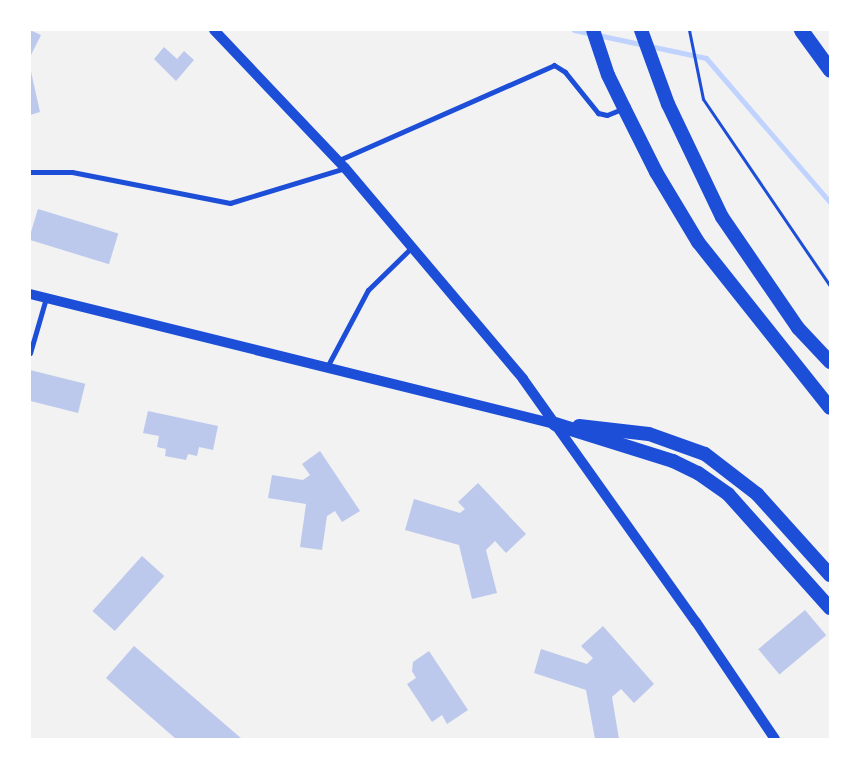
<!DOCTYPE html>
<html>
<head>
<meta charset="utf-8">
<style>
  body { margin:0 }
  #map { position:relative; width:860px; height:769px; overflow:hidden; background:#f2f2f2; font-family:Helvetica,sans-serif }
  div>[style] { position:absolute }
  .stream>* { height:5px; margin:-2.5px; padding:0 2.5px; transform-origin:2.5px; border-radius:2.5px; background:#bfd3fe }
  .building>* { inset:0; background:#bdc9ec; transform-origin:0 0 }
  .path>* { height:3px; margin:-1.5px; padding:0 1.5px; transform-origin:1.5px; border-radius:1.5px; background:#1d4ed8 }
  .minor>* { height:5px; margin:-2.5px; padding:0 2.5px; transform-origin:2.5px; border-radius:2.5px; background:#1d4ed8 }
  .secondary>* { height:10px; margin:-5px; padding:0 5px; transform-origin:5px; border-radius:5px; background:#1d4ed8 }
  .trunk>* { height:14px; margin:-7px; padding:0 7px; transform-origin:7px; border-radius:7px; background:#1d4ed8 }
  .motorway>* { height:15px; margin:-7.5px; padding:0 7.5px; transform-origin:7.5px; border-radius:7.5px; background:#1d4ed8 }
  span { translate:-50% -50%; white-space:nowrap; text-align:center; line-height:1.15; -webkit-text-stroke:4px #fff; paint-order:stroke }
  .frame { position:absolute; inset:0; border:31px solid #fff; pointer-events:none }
</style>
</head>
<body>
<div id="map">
  <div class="stream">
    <i style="left:574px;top:30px;width:135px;rotate:12deg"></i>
    <i style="left:706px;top:58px;width:190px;rotate:49.3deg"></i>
  </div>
  <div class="building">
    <i style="clip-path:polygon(30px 30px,41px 35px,30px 57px)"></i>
    <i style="clip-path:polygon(164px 47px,177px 59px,184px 51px,194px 60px,176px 81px,154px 59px)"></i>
    <i style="clip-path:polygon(30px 67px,40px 112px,30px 115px)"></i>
    <i style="left:38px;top:209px;width:84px;height:32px;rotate:17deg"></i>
    <i style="left:30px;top:370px;width:57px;height:30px;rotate:14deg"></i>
    <i style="clip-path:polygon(148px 411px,218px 426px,213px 450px,199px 447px,197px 456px,188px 454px,186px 460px,165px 456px,166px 449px,157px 447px,159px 436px,143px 433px)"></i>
    <i style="clip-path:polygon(320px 451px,360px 511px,342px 522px,335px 511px,327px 516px,322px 550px,300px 547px,306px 504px,268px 498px,272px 475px,303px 480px,310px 475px,302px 464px)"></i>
    <i style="clip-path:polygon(478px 483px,526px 534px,506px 553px,495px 541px,486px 550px,497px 593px,472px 599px,459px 545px,405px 530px,414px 499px,460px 513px,465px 509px,458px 502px)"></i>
    <i style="left:142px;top:556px;width:30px;height:74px;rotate:42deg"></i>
    <i style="left:805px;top:610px;width:33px;height:61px;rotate:50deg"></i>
    <i style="clip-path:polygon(603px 626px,654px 684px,634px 703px,621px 689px,612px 697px,619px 739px,595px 739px,586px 690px,534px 673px,541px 649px,587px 664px,593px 658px,581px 646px)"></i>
    <i style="clip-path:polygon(134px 646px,242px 739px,176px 739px,106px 678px)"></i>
    <i style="clip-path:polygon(429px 651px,468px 710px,447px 724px,442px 715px,432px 722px,407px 684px,416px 678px,412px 671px,413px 662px)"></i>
  </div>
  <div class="path">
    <i style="left:689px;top:30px;width:70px;rotate:78.5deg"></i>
    <i style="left:703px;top:99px;width:226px;rotate:55.8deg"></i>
  </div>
  <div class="minor">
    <i style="left:339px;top:160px;width:235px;rotate:-23.8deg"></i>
    <i style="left:554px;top:65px;width:13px;rotate:32deg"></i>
    <i style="left:565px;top:72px;width:53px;rotate:51.2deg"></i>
    <i style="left:598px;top:113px;width:9px;rotate:13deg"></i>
    <i style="left:607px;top:115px;width:18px;rotate:-22deg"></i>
    <i style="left:30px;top:172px;width:42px"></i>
    <i style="left:72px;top:172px;width:161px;rotate:11.1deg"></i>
    <i style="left:230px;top:203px;width:120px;rotate:-16.9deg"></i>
    <i style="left:30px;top:353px;width:57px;rotate:-73.8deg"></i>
    <i style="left:327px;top:367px;width:87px;rotate:-62deg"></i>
    <i style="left:368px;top:290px;width:59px;rotate:-44.3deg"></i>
  </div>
  <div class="secondary">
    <i style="left:214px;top:30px;width:190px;rotate:46.5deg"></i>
    <i style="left:345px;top:168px;width:276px;rotate:49.8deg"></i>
    <i style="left:523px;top:379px;width:298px;rotate:54.6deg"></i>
    <i style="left:696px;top:622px;width:141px;rotate:56deg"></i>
    <i style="left:30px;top:294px;width:541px;rotate:13.91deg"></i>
  </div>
  <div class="trunk">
    <i style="left:593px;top:30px;width:47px;rotate:71.6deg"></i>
    <i style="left:608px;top:75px;width:37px;rotate:64deg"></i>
    <i style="left:624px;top:108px;width:72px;rotate:63.4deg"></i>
    <i style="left:656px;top:172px;width:82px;rotate:59deg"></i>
    <i style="left:698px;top:242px;width:212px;rotate:51.5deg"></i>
    <i style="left:641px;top:30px;width:79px;rotate:70deg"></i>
    <i style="left:668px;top:104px;width:125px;rotate:64.5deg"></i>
    <i style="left:722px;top:217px;width:135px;rotate:55.6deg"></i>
    <i style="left:798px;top:328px;width:47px;rotate:46.7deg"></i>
    <i style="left:555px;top:424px;width:124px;rotate:17.4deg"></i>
    <i style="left:673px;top:461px;width:28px;rotate:26deg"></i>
    <i style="left:698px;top:473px;width:37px;rotate:35deg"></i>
    <i style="left:728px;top:494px;width:153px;rotate:48.2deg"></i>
    <i style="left:579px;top:426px;width:70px;rotate:6.5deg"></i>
    <i style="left:649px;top:434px;width:59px;rotate:19.7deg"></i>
    <i style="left:705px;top:454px;width:66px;rotate:37.6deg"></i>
    <i style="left:757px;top:494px;width:109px;rotate:48deg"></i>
  </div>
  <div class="motorway">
    <i style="left:801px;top:30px;width:49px;rotate:54.1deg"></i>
  </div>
  <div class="frame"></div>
</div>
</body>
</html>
